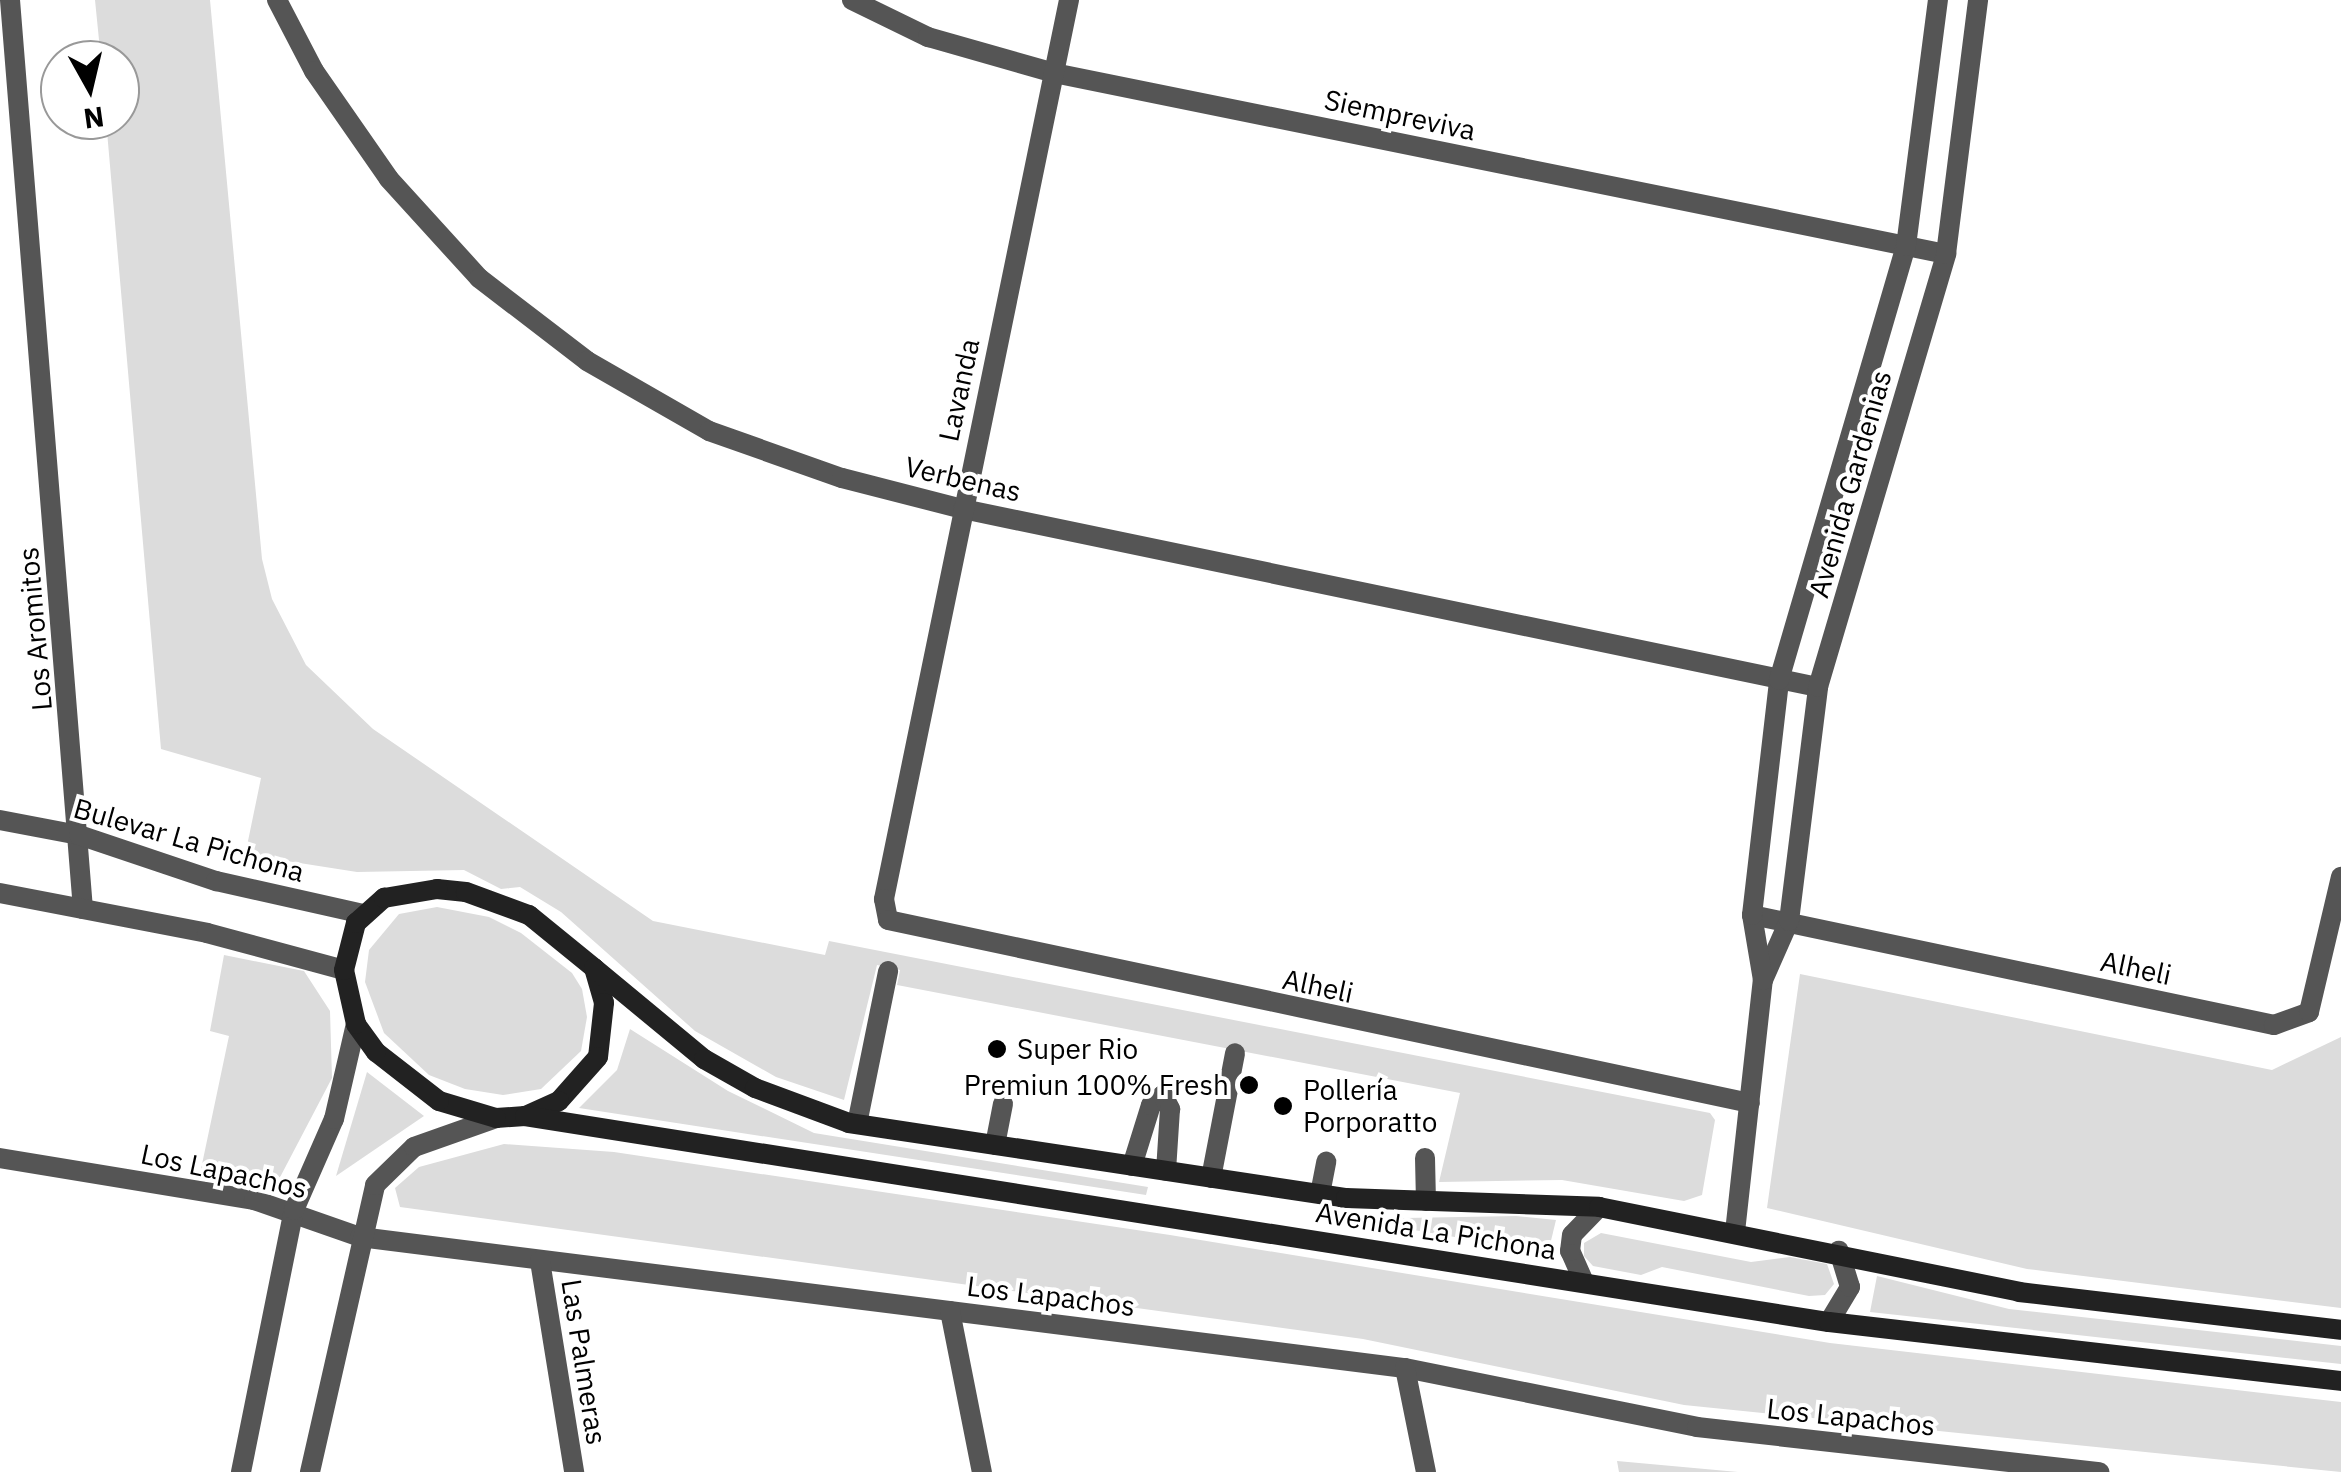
<!DOCTYPE html>
<html>
<head>
<meta charset="utf-8">
<style>
  body { margin:0 }
  #map { position:relative; width:2341px; height:1472px; overflow:hidden; background:#fff; font-family:"IBM Plex Sans",sans-serif }
  div>[style] { position:absolute }
  .green>* { inset:0; background:#dcdcdc }
  .lane>* { height:20px; margin:-10px; padding:0 10px; transform-origin:10px; border-radius:10px; background:#555 }
  .street>* { height:20px; margin:-10px; padding:0 10px; transform-origin:10px; border-radius:10px; background:#555 }
  .secondary>* { height:20px; margin:-10px; padding:0 10px; transform-origin:10px; border-radius:10px; background:#222 }
  .dots>* { width:28px; height:28px; translate:-50% -50%; box-sizing:border-box; border:5px solid #fff; border-radius:50% }
  span { translate:-50% -50%; white-space:nowrap; text-align:center; line-height:1.15; -webkit-text-stroke:8px #fff; paint-order:stroke }
  .street-label { font-size:28px; color:#000 }
  .poi-label { font-size:28px; color:#000 }
  .left { translate:0 -50%; text-align:left }
  .right { translate:-100% -50%; text-align:right }
  .north { position:absolute; left:40px; top:40px; width:100px; height:100px; box-sizing:border-box; background:#fff; border:2px solid #999; border-radius:50%; rotate:172deg; font-size:28px; font-weight:700; line-height:40px; text-align:center; color:#000 }
  .north::after { content:''; display:block; margin:auto; width:35px; height:45px; background:#000; clip-path:polygon(50% 0,100% 100%,50% 72%,0 100%) }
</style>
</head>
<body>
<div id="map">
  <div class="green">
    <i style="clip-path:polygon(95px 0,210px 0,262px 559px,272px 599px,306px 665px,373px 729px,653px 921px,825px 955px,829px 941px,1710px 1113px,1715px 1120px,1702px 1195px,1684px 1201px,1562px 1180px,1439px 1182px,1460px 1093px,897px 985px,900px 970px,877px 965px,844px 1100px,776px 1077px,695px 1031px,561px 912px,520px 887px,501px 889px,464px 870px,357px 872px,274px 859px,242px 870px,261px 778px,161px 749px,106px 120px,120px 120px,120px 60px,101px 60px)"></i>
    <i style="clip-path:polygon(437px 907px,489px 917px,521px 933px,572px 973px,582px 989px,587px 1017px,581px 1051px,541px 1089px,503px 1095px,465px 1089px,429px 1075px,384px 1033px,365px 982px,369px 950px,399px 914px)"></i>
    <i style="clip-path:polygon(224px 955px,304px 971px,330px 1011px,332px 1078px,277px 1183px,201px 1169px,229px 1036px,210px 1031px)"></i>
    <i style="clip-path:polygon(1800px 974px,2272px 1070px,2341px 1037px,2341px 1308px,2027px 1269px,1767px 1208px)"></i>
    <i style="clip-path:polygon(630px 1029px,728px 1091px,814px 1133px,1148px 1187px,1146px 1195px,579px 1108px,617px 1070px)"></i>
    <i style="clip-path:polygon(367px 1072px,424px 1116px,336px 1176px)"></i>
    <i style="clip-path:polygon(504px 1144px,614px 1152px,1170px 1235px,1830px 1343px,2341px 1402px,2341px 1472px,1684px 1405px,1363px 1339px,400px 1207px,395px 1188px,419px 1167px)"></i>
    <i style="clip-path:polygon(1516px 1216px,1556px 1220px,1548px 1253px,1350px 1219px)"></i>
    <i style="clip-path:polygon(1601px 1233px,1751px 1262px,1790px 1257px,1827px 1264px,1834px 1284px,1825px 1295px,1809px 1296px,1662px 1267px,1641px 1275px,1593px 1266px,1584px 1256px,1584px 1243px)"></i>
    <i style="clip-path:polygon(1877px 1276px,2009px 1309px,2341px 1346px,2341px 1364px,1870px 1312px)"></i>
    <i style="clip-path:polygon(1617px 1461px,1738px 1472px,1619px 1472px)"></i>
  </div>
  <div class="lane">
    <i style="left:995px;top:1145px;width:42px;rotate:-79deg"></i>
    <i style="left:1425px;top:1158px;width:43px;rotate:88.7deg"></i>
    <i style="left:1132px;top:1166px;width:64px;rotate:-72.7deg"></i>
    <i style="left:1151px;top:1105px;width:16px;rotate:-40deg"></i>
    <i style="left:1163px;top:1095px;width:16px;rotate:63deg"></i>
    <i style="left:1170px;top:1109px;width:62px;rotate:93.7deg"></i>
    <i style="left:1320px;top:1194px;width:33px;rotate:-79deg"></i>
  </div>
  <div class="street">
    <i style="left:10px;top:0;width:912px;rotate:85.41deg"></i>
    <i style="left:277px;top:0;width:80px;rotate:62.5deg"></i>
    <i style="left:314px;top:71px;width:131px;rotate:55.2deg"></i>
    <i style="left:389px;top:179px;width:134px;rotate:47.7deg"></i>
    <i style="left:479px;top:278px;width:136px;rotate:37.5deg"></i>
    <i style="left:587px;top:361px;width:141px;rotate:29.8deg"></i>
    <i style="left:709px;top:431px;width:141px;rotate:19.5deg"></i>
    <i style="left:842px;top:478px;width:125px;rotate:14.4deg"></i>
    <i style="left:963px;top:509px;width:873px;rotate:11.76deg"></i>
    <i style="left:852px;top:0;width:85px;rotate:26deg"></i>
    <i style="left:928px;top:37px;width:131px;rotate:15.9deg"></i>
    <i style="left:1054px;top:73px;width:910px;rotate:11.47deg"></i>
    <i style="left:1069px;top:0;width:918px;rotate:101.63deg"></i>
    <i style="left:884px;top:899px;width:21px;rotate:79deg"></i>
    <i style="left:888px;top:920px;width:881px;rotate:11.99deg"></i>
    <i style="left:0;top:820px;width:80px;rotate:10.8deg"></i>
    <i style="left:79px;top:835px;width:145px;rotate:18.6deg"></i>
    <i style="left:216px;top:881px;width:152px;rotate:12.6deg"></i>
    <i style="left:0;top:893px;width:211px;rotate:10.9deg"></i>
    <i style="left:207px;top:933px;width:142px;rotate:15.1deg"></i>
    <i style="left:1752px;top:915px;width:533px;rotate:11.9deg"></i>
    <i style="left:2274px;top:1025px;width:37px;rotate:-20deg"></i>
    <i style="left:2309px;top:1012px;width:139px;rotate:-76.7deg"></i>
    <i style="left:1763px;top:980px;width:64px;rotate:-66.2deg"></i>
    <i style="left:1789px;top:921px;width:236px;rotate:-82.9deg"></i>
    <i style="left:1818px;top:687px;width:452px;rotate:-73.5deg"></i>
    <i style="left:1946px;top:254px;width:256px;rotate:-82.8deg"></i>
    <i style="left:857px;top:1124px;width:156px;rotate:-78.5deg"></i>
    <i style="left:0;top:1158px;width:257px;rotate:9.4deg"></i>
    <i style="left:254px;top:1200px;width:112px;rotate:19.2deg"></i>
    <i style="left:360px;top:1237px;width:1053px;rotate:7.15deg"></i>
    <i style="left:1405px;top:1368px;width:298px;rotate:11.4deg"></i>
    <i style="left:1697px;top:1427px;width:405px;rotate:6.4deg"></i>
    <i style="left:1211px;top:1178px;width:127px;rotate:-79.1deg"></i>
    <i style="left:1735px;top:1232px;width:254px;rotate:-83.7deg"></i>
    <i style="left:1763px;top:980px;width:66px;rotate:-99.6deg"></i>
    <i style="left:1752px;top:915px;width:237px;rotate:-83.4deg"></i>
    <i style="left:1779px;top:680px;width:452px;rotate:-73.7deg"></i>
    <i style="left:1906px;top:246px;width:248px;rotate:-82.6deg"></i>
    <i style="left:540px;top:1261px;width:214px;rotate:80.8deg"></i>
    <i style="left:1584px;top:1282px;width:34px;rotate:-114deg"></i>
    <i style="left:1570px;top:1251px;width:16px;rotate:-83deg"></i>
    <i style="left:1572px;top:1235px;width:39px;rotate:-46deg"></i>
    <i style="left:950px;top:1311px;width:164px;rotate:78.8deg"></i>
    <i style="left:1829px;top:1322px;width:41px;rotate:-59deg"></i>
    <i style="left:1850px;top:1287px;width:38px;rotate:-107deg"></i>
    <i style="left:1405px;top:1368px;width:106px;rotate:78.6deg"></i>
    <i style="left:241px;top:1472px;width:267px;rotate:-78.6deg"></i>
    <i style="left:294px;top:1210px;width:99px;rotate:-66.3deg"></i>
    <i style="left:334px;top:1119px;width:98px;rotate:-77deg"></i>
    <i style="left:310px;top:1472px;width:294px;rotate:-77.2deg"></i>
    <i style="left:375px;top:1185px;width:54px;rotate:-44.3deg"></i>
    <i style="left:414px;top:1147px;width:87px;rotate:-19.5deg"></i>
  </div>
  <div class="secondary">
    <i style="left:437px;top:889px;width:29px;rotate:6deg"></i>
    <i style="left:466px;top:892px;width:67px;rotate:20.1deg"></i>
    <i style="left:529px;top:915px;width:84px;rotate:39.2deg"></i>
    <i style="left:594px;top:968px;width:36px;rotate:74deg"></i>
    <i style="left:604px;top:1003px;width:54px;rotate:96.3deg"></i>
    <i style="left:598px;top:1057px;width:59px;rotate:131.6deg"></i>
    <i style="left:559px;top:1101px;width:37px;rotate:156deg"></i>
    <i style="left:525px;top:1116px;width:29px;rotate:176deg"></i>
    <i style="left:496px;top:1118px;width:59px;rotate:-163.4deg"></i>
    <i style="left:439px;top:1101px;width:80px;rotate:-142.1deg"></i>
    <i style="left:376px;top:1052px;width:34px;rotate:-126deg"></i>
    <i style="left:356px;top:1024px;width:55px;rotate:-102.5deg"></i>
    <i style="left:344px;top:970px;width:49px;rotate:-75.7deg"></i>
    <i style="left:356px;top:923px;width:38px;rotate:-42deg"></i>
    <i style="left:384px;top:898px;width:54px;rotate:-9.6deg"></i>
    <i style="left:594px;top:968px;width:143px;rotate:39.6deg"></i>
    <i style="left:704px;top:1059px;width:59px;rotate:29.6deg"></i>
    <i style="left:755px;top:1088px;width:100px;rotate:20.4deg"></i>
    <i style="left:849px;top:1123px;width:503px;rotate:8.58deg"></i>
    <i style="left:1346px;top:1198px;width:253px;rotate:2deg"></i>
    <i style="left:1599px;top:1207px;width:429px;rotate:11.4deg"></i>
    <i style="left:2019px;top:1292px;width:324px;rotate:6.7deg"></i>
    <i style="left:525px;top:1116px;width:1320px;rotate:8.98deg"></i>
    <i style="left:1829px;top:1322px;width:515px;rotate:6.57deg"></i>
  </div>
  <div class="dots">
    <i style="left:997px;top:1049px;background:#000"></i>
    <i style="left:1249px;top:1085px;background:#000"></i>
    <i style="left:1283px;top:1106px;background:#000"></i>
  </div>
  <div class="street-label">
    <span style="left:1400px;top:115px;rotate:12deg">Siempreviva</span>
    <span style="left:959px;top:390px;rotate:-78deg">Lavanda</span>
    <span style="left:963px;top:479px;rotate:13deg">Verbenas</span>
    <span style="left:1850px;top:484px;rotate:-74deg">Avenida Gardenias</span>
    <span style="left:35px;top:629px;rotate:-95deg">Los Aromitos</span>
    <span style="left:189px;top:840px;rotate:16deg">Bulevar La Pichona</span>
    <span style="left:2136px;top:968px;rotate:12deg">Alheli</span>
    <span style="left:1318px;top:986px;rotate:12deg">Alheli</span>
    <span style="left:224px;top:1171px;rotate:12deg">Los Lapachos</span>
    <span style="left:1436px;top:1231px;rotate:9deg">Avenida La Pichona</span>
    <span style="left:1051px;top:1296px;rotate:7deg">Los Lapachos</span>
    <span style="left:584px;top:1362px;rotate:81deg">Las Palmeras</span>
    <span style="left:1851px;top:1417px;rotate:6deg">Los Lapachos</span>
  </div>
  <div class="poi-label">
    <span class="left" style="left:1017px;top:1049px">Super Rio</span>
    <span class="right" style="left:1229px;top:1085px">Premiun 100% Fresh</span>
    <span class="left" style="left:1303px;top:1106px">Pollería<br>Porporatto</span>
  </div>
  <div class="north">N</div>
</div>
</body>
</html>
